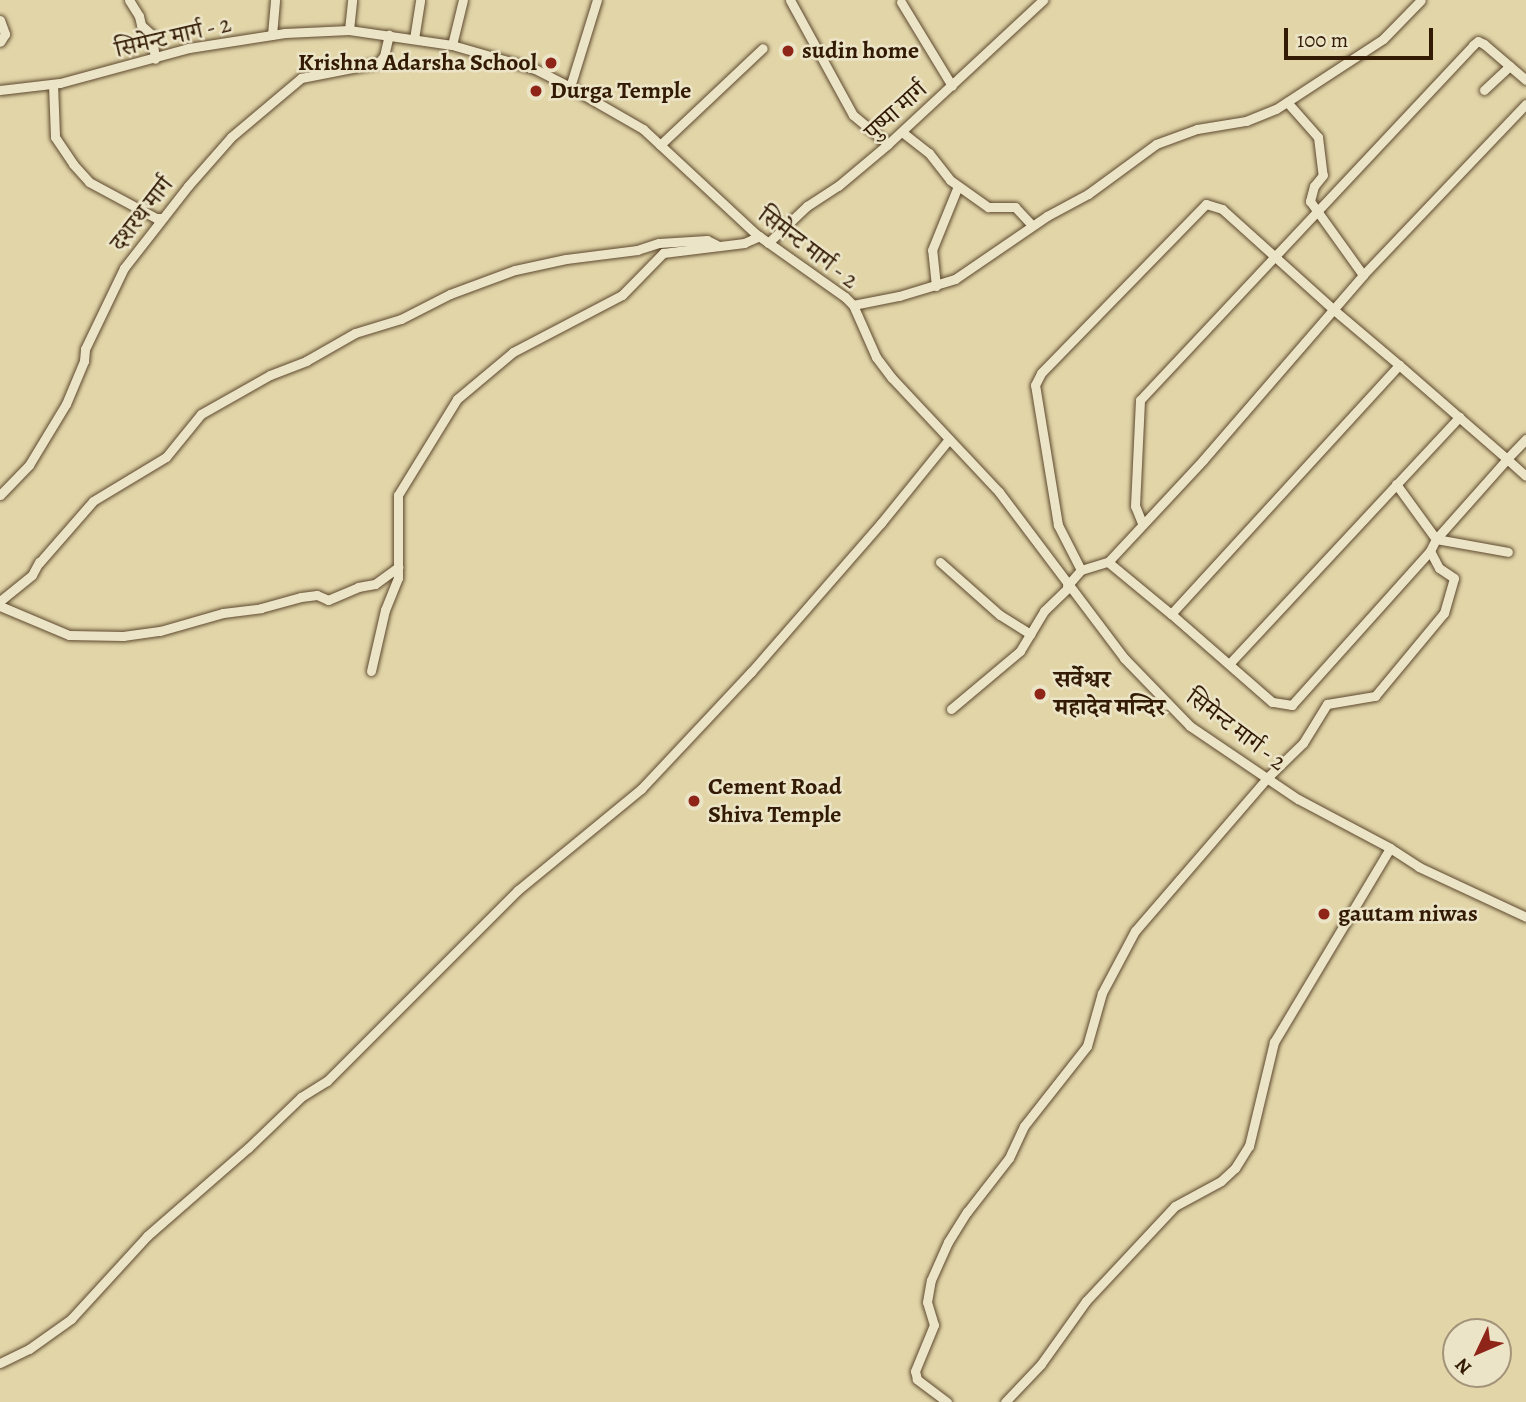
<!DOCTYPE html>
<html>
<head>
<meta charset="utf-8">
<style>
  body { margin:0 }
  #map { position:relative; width:1526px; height:1402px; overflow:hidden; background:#e2d6a9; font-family:Alegreya,"Noto Serif Devanagari",serif }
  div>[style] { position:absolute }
  .roads { filter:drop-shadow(0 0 2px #5e492e) drop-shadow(0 0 2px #5e492e) }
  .minor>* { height:9px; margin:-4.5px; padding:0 4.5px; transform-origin:4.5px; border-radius:4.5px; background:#ece4c7 }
  .dots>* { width:19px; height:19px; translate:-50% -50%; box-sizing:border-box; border:4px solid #ece4c7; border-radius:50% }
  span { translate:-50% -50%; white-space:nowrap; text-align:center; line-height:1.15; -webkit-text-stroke:5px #ece4c7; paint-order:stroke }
  .street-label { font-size:24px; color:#321a05 }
  .poi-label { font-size:24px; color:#321a05; font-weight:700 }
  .left { translate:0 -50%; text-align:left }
  .right { translate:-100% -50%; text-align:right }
  .north { position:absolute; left:1442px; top:1318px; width:70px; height:70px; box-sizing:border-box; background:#ece4c7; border:2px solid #a29379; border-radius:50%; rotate:226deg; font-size:19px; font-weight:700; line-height:28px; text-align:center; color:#321a05 }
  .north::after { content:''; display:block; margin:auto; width:24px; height:32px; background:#8f2418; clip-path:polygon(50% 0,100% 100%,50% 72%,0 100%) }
  .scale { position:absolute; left:1284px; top:28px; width:149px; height:32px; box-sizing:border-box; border:4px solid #321a05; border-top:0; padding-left:9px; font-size:21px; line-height:24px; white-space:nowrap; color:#321a05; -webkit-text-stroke:5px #ece4c7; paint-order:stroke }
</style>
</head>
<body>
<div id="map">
  <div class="roads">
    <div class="minor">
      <i style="left:129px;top:0;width:19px;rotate:58deg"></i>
      <i style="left:139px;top:16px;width:9px;rotate:77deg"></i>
      <i style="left:141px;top:25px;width:15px;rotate:42deg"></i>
      <i style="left:152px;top:35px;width:24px;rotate:83deg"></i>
      <i style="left:790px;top:0;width:131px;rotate:61.3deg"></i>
      <i style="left:853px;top:115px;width:45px;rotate:39.6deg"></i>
      <i style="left:901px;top:2px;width:98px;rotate:58.7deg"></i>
      <i style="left:0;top:20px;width:15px;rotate:70deg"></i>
      <i style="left:5px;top:34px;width:9px;rotate:122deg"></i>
      <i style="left:349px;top:30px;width:30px;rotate:-84deg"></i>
      <i style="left:272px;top:35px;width:35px;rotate:-85deg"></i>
      <i style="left:414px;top:39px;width:39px;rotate:-81deg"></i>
      <i style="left:452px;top:45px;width:46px;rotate:-76.3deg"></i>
      <i style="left:53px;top:84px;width:53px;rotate:87.8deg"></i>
      <i style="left:55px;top:137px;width:32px;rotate:56deg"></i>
      <i style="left:73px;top:164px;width:24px;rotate:48deg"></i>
      <i style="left:89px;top:182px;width:76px;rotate:28.2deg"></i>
      <i style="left:156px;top:218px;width:5px"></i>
      <i style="left:570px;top:87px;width:91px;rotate:-72.8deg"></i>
      <i style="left:0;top:90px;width:60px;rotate:-6.7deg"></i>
      <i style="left:60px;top:83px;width:134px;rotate:-15.2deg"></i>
      <i style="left:189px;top:48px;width:97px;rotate:-8.9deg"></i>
      <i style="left:285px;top:33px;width:64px;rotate:-2.7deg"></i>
      <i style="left:349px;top:30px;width:104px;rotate:8.3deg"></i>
      <i style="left:452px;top:45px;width:86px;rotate:16.1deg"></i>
      <i style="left:535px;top:69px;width:39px;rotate:27deg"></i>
      <i style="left:570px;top:87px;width:84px;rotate:29.9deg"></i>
      <i style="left:643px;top:129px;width:154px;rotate:42.9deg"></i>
      <i style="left:756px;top:234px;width:109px;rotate:35.3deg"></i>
      <i style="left:845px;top:297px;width:11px;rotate:45deg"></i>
      <i style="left:853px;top:305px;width:57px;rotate:66.1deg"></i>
      <i style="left:876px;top:357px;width:26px;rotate:53deg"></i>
      <i style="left:892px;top:378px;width:156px;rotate:46.8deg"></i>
      <i style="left:999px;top:492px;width:208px;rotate:53deg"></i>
      <i style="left:1124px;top:658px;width:95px;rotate:45.9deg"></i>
      <i style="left:1190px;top:726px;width:130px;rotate:34.1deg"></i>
      <i style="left:1298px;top:799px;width:104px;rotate:28deg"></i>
      <i style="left:1390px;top:848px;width:35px;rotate:33deg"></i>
      <i style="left:1419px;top:867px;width:118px;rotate:25deg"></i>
      <i style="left:1484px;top:90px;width:35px;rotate:-43deg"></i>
      <i style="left:1287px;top:102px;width:47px;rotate:48.5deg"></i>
      <i style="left:1318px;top:137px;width:38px;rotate:83deg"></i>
      <i style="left:1323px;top:175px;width:14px;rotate:129deg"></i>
      <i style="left:1314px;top:186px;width:16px;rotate:105deg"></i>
      <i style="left:1310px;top:201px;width:91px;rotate:54.4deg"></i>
      <i style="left:902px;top:132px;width:34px;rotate:38deg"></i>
      <i style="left:929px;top:153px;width:34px;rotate:52deg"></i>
      <i style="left:950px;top:180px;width:47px;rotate:35.4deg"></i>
      <i style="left:988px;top:207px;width:27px"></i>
      <i style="left:1015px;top:207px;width:25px;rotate:47deg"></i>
      <i style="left:660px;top:145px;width:141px;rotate:-43.3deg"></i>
      <i style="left:768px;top:243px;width:54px;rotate:-43.5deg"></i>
      <i style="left:807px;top:206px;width:37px;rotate:-33deg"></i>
      <i style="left:838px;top:186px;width:65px;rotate:-40deg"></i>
      <i style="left:888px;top:144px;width:212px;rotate:-42.9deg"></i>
      <i style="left:936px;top:286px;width:36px;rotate:-96deg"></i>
      <i style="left:932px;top:250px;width:69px;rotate:-67.9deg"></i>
      <i style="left:853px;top:305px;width:47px;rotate:-11.1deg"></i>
      <i style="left:899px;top:296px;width:59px;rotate:-16.9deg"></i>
      <i style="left:955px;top:279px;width:112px;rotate:-34.4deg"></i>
      <i style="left:1047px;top:216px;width:47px;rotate:-28.2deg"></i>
      <i style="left:1088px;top:194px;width:84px;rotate:-36.3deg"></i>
      <i style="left:1156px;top:144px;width:44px;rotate:-20.1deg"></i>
      <i style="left:1197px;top:129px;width:50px;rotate:-9.3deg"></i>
      <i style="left:1246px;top:121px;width:32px;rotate:-22deg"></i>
      <i style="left:1276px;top:109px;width:128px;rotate:-33.2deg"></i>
      <i style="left:1383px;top:39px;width:54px;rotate:-45.7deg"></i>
      <i style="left:1526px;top:439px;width:28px;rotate:134deg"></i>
      <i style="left:1507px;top:459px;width:25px;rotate:42deg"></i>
      <i style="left:1396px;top:484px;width:68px;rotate:54deg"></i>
      <i style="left:1436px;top:539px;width:73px;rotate:10.2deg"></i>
      <i style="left:0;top:495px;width:42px;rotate:-46deg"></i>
      <i style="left:29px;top:465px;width:71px;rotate:-58.8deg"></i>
      <i style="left:66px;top:404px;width:47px;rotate:-67.3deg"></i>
      <i style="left:84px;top:361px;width:12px;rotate:-85deg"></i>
      <i style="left:85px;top:349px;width:90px;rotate:-64.3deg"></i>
      <i style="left:124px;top:268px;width:104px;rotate:-52deg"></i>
      <i style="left:188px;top:186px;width:65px;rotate:-48.7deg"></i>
      <i style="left:231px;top:137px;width:92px;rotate:-40.1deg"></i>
      <i style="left:301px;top:78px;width:78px;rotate:-11deg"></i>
      <i style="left:378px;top:63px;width:9px;rotate:-49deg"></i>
      <i style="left:384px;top:56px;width:22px;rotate:-77deg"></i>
      <i style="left:1142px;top:523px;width:18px;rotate:-112deg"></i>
      <i style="left:1135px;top:506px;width:106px;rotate:-87.3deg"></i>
      <i style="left:1140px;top:400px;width:487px;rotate:-46.8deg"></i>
      <i style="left:1473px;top:45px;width:6px;rotate:-39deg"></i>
      <i style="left:1478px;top:41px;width:7px;rotate:27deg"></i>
      <i style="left:1484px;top:44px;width:55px;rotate:40.6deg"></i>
      <i style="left:940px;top:562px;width:80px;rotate:41.5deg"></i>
      <i style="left:1000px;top:615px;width:36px;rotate:32deg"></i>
      <i style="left:1108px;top:562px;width:82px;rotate:39.5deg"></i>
      <i style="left:39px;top:563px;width:82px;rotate:-48.9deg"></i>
      <i style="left:93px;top:501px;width:85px;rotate:-31.1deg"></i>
      <i style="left:166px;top:457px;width:55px;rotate:-50.9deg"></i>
      <i style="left:201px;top:414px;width:79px;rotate:-29.5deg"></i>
      <i style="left:270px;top:375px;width:39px;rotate:-21deg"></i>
      <i style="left:306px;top:361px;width:56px;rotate:-29.7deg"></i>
      <i style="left:355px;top:333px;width:48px;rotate:-16.9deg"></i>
      <i style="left:401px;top:319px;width:55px;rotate:-27deg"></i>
      <i style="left:450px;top:294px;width:69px;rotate:-20.3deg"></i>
      <i style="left:515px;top:270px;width:52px;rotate:-12.2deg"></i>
      <i style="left:566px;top:259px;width:72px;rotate:-7.2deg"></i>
      <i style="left:637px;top:250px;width:23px;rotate:-18deg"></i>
      <i style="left:659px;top:243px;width:48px;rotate:-3.6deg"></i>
      <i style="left:707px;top:240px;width:11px;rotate:27deg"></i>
      <i style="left:1081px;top:570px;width:51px;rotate:-117.1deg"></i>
      <i style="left:1058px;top:525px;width:142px;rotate:-99.3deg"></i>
      <i style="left:1035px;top:385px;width:13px;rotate:-63deg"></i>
      <i style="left:1041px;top:373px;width:236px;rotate:-45.7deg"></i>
      <i style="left:1206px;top:204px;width:17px;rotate:17deg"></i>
      <i style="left:1222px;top:209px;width:151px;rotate:42deg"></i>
      <i style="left:1334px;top:310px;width:85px;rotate:40.2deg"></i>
      <i style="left:1399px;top:365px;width:143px;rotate:41deg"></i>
      <i style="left:1507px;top:459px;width:107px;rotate:131.6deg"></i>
      <i style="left:1436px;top:539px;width:13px;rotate:117deg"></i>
      <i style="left:1430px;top:551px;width:207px;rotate:131.9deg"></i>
      <i style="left:1292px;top:705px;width:20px;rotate:-171deg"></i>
      <i style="left:1272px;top:702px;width:134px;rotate:-138.9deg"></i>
      <i style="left:1171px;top:614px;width:338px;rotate:-47.5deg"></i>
      <i style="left:1067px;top:586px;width:21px;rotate:-49deg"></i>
      <i style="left:1081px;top:570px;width:28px;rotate:-17deg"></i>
      <i style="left:1108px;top:562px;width:139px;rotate:-47deg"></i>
      <i style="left:1203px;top:460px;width:245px;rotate:-49.1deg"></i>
      <i style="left:1363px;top:275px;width:236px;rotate:-46.4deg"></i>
      <i style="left:0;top:601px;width:41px;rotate:-39.1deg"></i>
      <i style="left:32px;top:575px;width:15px;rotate:-62deg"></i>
      <i style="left:0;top:606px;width:75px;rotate:22.8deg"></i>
      <i style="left:69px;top:635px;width:54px;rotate:1.1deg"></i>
      <i style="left:123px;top:636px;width:37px;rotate:-8deg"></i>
      <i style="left:160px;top:631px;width:66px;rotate:-15.9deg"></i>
      <i style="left:223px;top:613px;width:38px;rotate:-7deg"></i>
      <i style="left:261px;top:608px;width:41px;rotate:-15.4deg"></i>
      <i style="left:301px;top:597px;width:16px;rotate:-7deg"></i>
      <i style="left:317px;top:595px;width:12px;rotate:24deg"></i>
      <i style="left:328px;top:600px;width:33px;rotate:-23deg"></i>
      <i style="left:358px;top:587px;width:17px;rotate:-10deg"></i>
      <i style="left:375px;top:584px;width:29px;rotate:-36deg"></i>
      <i style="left:1229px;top:664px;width:338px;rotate:-47deg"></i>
      <i style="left:371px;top:671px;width:63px;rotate:-77.1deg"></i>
      <i style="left:385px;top:610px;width:35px;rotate:-68deg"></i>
      <i style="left:398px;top:578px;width:83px;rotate:-90deg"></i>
      <i style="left:398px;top:495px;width:113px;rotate:-58.4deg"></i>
      <i style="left:457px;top:399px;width:73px;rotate:-40deg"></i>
      <i style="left:513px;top:352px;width:123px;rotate:-27.6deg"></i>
      <i style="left:622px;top:295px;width:59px;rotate:-45.7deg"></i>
      <i style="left:663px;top:253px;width:82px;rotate:-7deg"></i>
      <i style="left:744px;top:243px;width:17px;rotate:-24deg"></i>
      <i style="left:951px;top:709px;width:90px;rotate:-40deg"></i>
      <i style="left:1020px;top:651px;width:47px;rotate:-59deg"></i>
      <i style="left:1044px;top:611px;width:33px;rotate:-44deg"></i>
      <i style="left:0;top:1363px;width:32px;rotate:-26deg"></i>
      <i style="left:29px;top:1349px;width:52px;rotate:-35.5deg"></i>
      <i style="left:71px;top:1319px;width:113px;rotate:-47.5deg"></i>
      <i style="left:147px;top:1236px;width:134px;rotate:-41.1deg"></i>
      <i style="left:248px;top:1148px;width:74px;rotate:-43.9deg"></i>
      <i style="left:301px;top:1097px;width:31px;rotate:-32deg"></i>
      <i style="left:327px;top:1081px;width:270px;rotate:-45deg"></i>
      <i style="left:518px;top:890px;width:159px;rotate:-39.4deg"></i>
      <i style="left:641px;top:789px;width:161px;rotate:-46.8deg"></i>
      <i style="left:751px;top:672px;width:198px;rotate:-48.9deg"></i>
      <i style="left:881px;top:523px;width:108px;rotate:-51deg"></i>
      <i style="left:947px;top:1402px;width:38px;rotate:-143deg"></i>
      <i style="left:917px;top:1379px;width:8px;rotate:-104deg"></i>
      <i style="left:915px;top:1371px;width:50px;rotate:-67.6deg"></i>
      <i style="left:934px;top:1325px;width:24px;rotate:-107deg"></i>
      <i style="left:927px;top:1302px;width:22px;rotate:-80deg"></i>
      <i style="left:931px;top:1280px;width:42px;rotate:-65.9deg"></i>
      <i style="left:948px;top:1242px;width:36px;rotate:-58deg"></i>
      <i style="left:967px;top:1212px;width:68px;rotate:-52.1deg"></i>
      <i style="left:1009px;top:1158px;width:35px;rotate:-65deg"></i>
      <i style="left:1024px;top:1126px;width:102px;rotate:-51.8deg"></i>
      <i style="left:1087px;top:1046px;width:55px;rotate:-74.2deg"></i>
      <i style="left:1102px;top:993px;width:70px;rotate:-62deg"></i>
      <i style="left:1135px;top:931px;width:202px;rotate:-49.2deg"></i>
      <i style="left:1267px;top:778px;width:50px;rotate:-44.2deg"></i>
      <i style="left:1303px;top:743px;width:46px;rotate:-58.4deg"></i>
      <i style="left:1327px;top:704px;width:49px;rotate:-9.5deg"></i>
      <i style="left:1375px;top:696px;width:108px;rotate:-50.3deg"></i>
      <i style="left:1444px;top:613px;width:36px;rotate:-74deg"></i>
      <i style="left:1454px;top:578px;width:18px;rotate:-146deg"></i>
      <i style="left:1439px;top:568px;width:19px;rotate:-118deg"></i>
      <i style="left:1005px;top:1402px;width:52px;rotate:-46.5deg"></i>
      <i style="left:1041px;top:1364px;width:77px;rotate:-54.5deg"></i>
      <i style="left:1086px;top:1301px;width:130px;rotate:-46.9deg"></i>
      <i style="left:1175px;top:1206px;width:52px;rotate:-28.5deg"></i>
      <i style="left:1221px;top:1181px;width:19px;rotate:-43deg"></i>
      <i style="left:1235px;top:1168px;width:26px;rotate:-58deg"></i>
      <i style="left:1249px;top:1146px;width:107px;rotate:-76.5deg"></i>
      <i style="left:1274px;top:1042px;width:226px;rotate:-59.1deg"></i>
    </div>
  </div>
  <div class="dots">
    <i style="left:788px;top:51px;background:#8f2418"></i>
    <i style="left:551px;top:63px;background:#8f2418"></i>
    <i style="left:536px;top:91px;background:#8f2418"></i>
    <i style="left:1040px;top:694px;background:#8f2418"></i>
    <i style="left:694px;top:801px;background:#8f2418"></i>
    <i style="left:1324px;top:914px;background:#8f2418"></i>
  </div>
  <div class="street-label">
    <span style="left:173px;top:37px;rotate:-13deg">सिमेन्ट मार्ग - 2</span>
    <span style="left:896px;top:111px;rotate:-42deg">पुष्पा मार्ग</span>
    <span style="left:142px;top:214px;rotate:-52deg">दशरथ मार्ग</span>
    <span style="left:808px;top:248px;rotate:37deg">सिमेन्ट मार्ग - 2</span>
    <span style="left:1236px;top:730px;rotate:37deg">सिमेन्ट मार्ग - 2</span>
  </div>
  <div class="poi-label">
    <span class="left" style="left:802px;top:51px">sudin home</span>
    <span class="right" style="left:537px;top:63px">Krishna Adarsha School</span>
    <span class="left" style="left:550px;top:91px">Durga Temple</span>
    <span class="left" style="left:1054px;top:694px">सर्वेश्वर<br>महादेव मन्दिर</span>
    <span class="left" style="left:708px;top:801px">Cement Road<br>Shiva Temple</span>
    <span class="left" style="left:1338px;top:914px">gautam niwas</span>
  </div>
  <div class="north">N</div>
  <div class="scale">100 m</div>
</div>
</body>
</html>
